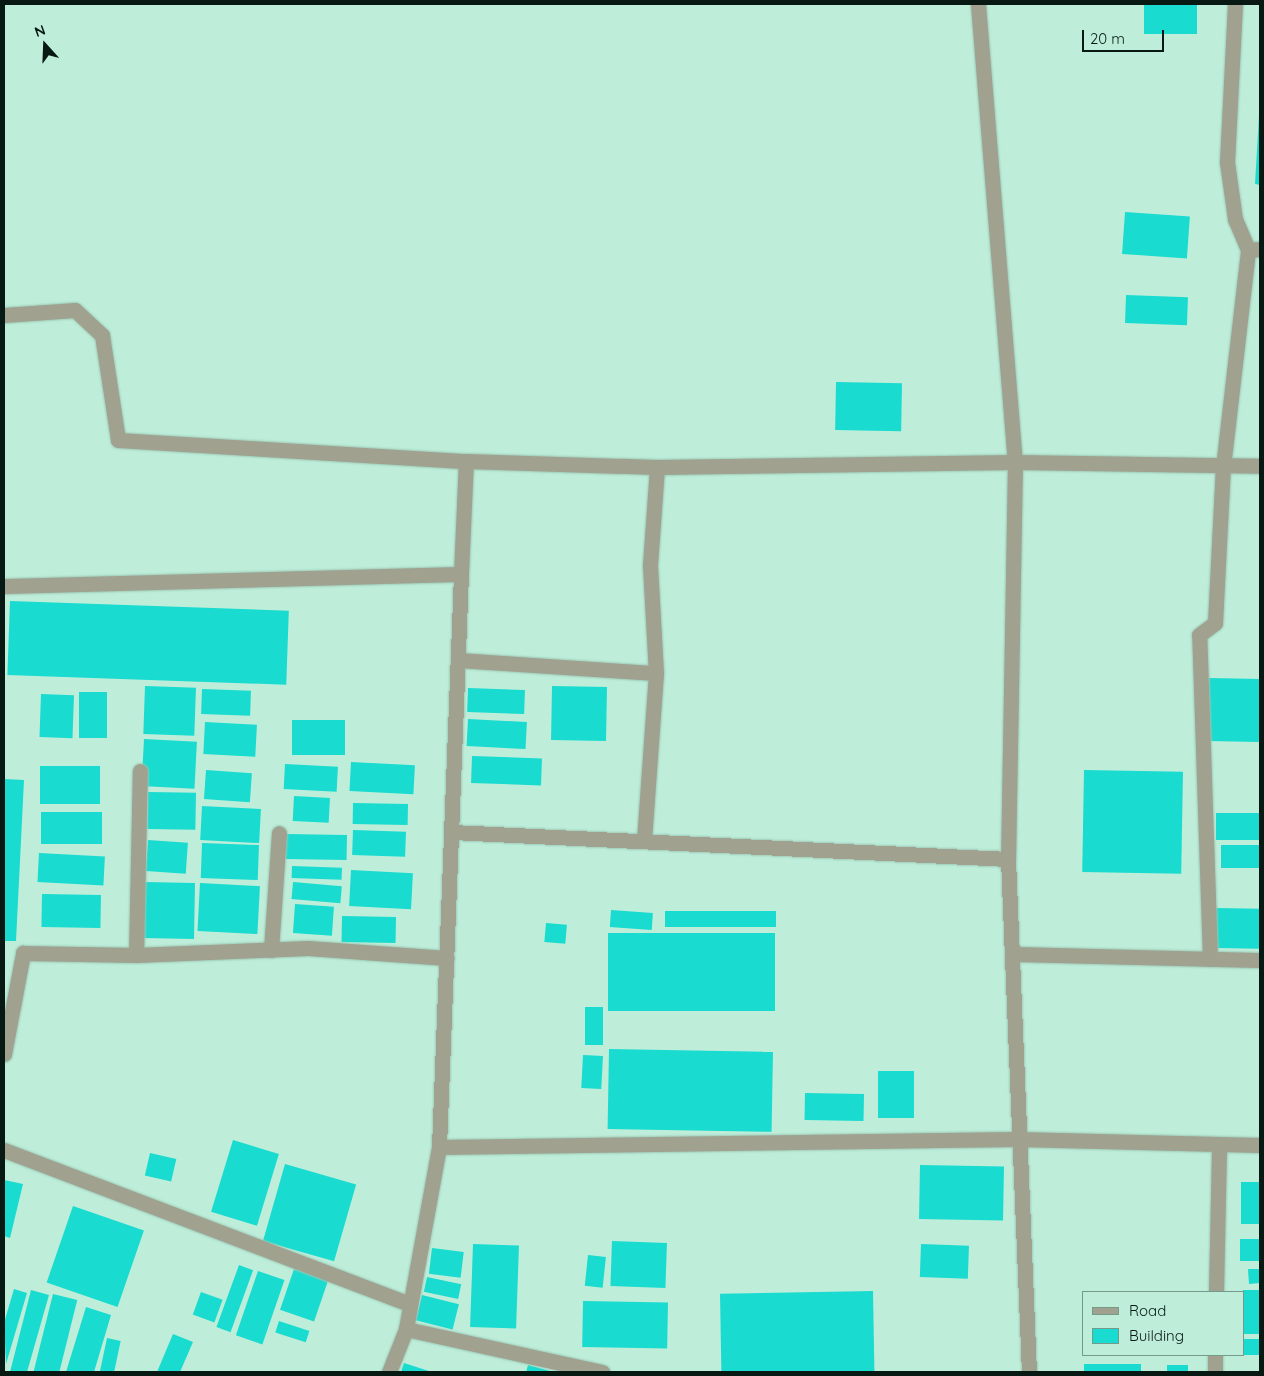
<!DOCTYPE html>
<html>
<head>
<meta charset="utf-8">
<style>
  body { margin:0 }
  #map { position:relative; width:1264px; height:1376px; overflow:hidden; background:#beeeda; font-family:Quicksand,sans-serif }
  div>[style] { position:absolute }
  .building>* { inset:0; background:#19dbcf; transform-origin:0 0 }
  .roads { filter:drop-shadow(0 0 1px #9dc8b6) drop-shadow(0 0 1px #9dc8b6) }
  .minor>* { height:15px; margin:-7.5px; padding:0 7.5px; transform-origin:7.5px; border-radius:7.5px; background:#a0a18f }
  span { translate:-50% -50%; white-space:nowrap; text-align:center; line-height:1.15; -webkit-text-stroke:5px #beeeda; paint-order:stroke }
  .frame { position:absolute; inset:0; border:5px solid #071912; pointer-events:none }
  .legend { position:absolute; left:1082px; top:1291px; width:162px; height:65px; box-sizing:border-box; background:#beeeda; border:1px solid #75998a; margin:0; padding:6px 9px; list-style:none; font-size:15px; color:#071912 }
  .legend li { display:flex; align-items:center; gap:10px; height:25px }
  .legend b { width:25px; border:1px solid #75998a }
  .north { position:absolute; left:20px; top:20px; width:50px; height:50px; -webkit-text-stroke:4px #beeeda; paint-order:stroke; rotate:340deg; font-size:14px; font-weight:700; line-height:20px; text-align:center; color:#071912 }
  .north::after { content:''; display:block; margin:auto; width:18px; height:22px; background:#071912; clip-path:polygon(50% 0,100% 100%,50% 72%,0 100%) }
  .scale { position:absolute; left:1082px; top:30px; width:82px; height:22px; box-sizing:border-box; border:2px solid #071912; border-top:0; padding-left:6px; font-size:15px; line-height:18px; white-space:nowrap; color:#071912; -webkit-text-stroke:4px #beeeda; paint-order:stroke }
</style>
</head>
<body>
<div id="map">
  <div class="building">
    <i style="left:1144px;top:4px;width:53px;height:30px"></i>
    <i style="clip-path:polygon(1259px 116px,1260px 116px,1260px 185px,1255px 184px)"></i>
    <i style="left:1125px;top:212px;width:65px;height:42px;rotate:4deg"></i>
    <i style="left:1126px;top:295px;width:62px;height:28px;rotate:2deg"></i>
    <i style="left:836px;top:382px;width:66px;height:48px;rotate:1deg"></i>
    <i style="left:10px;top:601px;width:279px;height:74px;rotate:2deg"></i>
    <i style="left:1209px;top:678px;width:51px;height:63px;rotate:1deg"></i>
    <i style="left:145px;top:686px;width:51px;height:48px;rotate:2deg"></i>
    <i style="left:552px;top:686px;width:55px;height:54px;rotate:1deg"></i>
    <i style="left:468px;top:688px;width:57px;height:24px;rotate:2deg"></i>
    <i style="left:202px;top:689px;width:49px;height:25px;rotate:2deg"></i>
    <i style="left:79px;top:692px;width:28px;height:46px"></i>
    <i style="left:41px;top:694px;width:33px;height:43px;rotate:2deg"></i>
    <i style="left:468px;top:719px;width:59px;height:27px;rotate:3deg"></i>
    <i style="left:292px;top:720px;width:53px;height:35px"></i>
    <i style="left:205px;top:722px;width:52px;height:32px;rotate:3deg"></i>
    <i style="left:144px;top:739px;width:53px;height:47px;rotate:3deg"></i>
    <i style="left:472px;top:756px;width:70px;height:27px;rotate:2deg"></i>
    <i style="left:351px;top:762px;width:64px;height:29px;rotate:3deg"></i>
    <i style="left:285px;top:764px;width:53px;height:25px;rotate:3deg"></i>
    <i style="left:40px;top:766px;width:60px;height:38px"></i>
    <i style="left:206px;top:770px;width:46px;height:29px;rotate:4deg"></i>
    <i style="left:1084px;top:770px;width:99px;height:102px;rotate:1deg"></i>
    <i style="clip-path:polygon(4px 779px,24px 780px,16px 941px,4px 941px)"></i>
    <i style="left:148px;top:792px;width:48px;height:37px;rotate:1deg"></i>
    <i style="left:294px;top:796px;width:36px;height:25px;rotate:3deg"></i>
    <i style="left:353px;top:803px;width:55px;height:21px;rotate:1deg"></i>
    <i style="left:202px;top:806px;width:59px;height:34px;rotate:3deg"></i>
    <i style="left:102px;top:812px;width:32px;height:61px;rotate:90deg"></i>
    <i style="left:1260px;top:813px;width:27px;height:44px;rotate:90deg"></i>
    <i style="left:353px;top:830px;width:53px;height:25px;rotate:2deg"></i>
    <i style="left:286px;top:834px;width:61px;height:25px;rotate:1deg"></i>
    <i style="left:148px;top:840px;width:40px;height:31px;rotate:4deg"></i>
    <i style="left:202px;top:843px;width:57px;height:35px;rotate:2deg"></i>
    <i style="left:1221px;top:845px;width:39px;height:23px"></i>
    <i style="left:39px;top:853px;width:66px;height:29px;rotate:3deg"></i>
    <i style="left:292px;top:866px;width:50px;height:12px;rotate:2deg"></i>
    <i style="left:351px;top:870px;width:62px;height:36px;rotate:3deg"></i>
    <i style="left:144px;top:882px;width:51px;height:56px;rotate:1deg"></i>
    <i style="left:293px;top:882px;width:49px;height:17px;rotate:5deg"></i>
    <i style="left:200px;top:883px;width:60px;height:48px;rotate:3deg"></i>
    <i style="left:42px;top:894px;width:59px;height:33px;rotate:1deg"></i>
    <i style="left:295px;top:904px;width:39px;height:29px;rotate:4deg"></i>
    <i style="left:1216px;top:908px;width:44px;height:40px;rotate:1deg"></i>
    <i style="left:611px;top:910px;width:42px;height:17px;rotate:4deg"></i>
    <i style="left:665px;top:911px;width:111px;height:16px"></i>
    <i style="left:342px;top:916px;width:54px;height:26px;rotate:1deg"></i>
    <i style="left:546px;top:923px;width:21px;height:19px;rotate:5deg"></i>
    <i style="left:608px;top:933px;width:167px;height:78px"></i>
    <i style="left:585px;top:1007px;width:18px;height:38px"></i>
    <i style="left:609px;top:1049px;width:164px;height:80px;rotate:1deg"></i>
    <i style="left:583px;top:1055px;width:20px;height:33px;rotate:3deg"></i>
    <i style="left:878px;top:1071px;width:36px;height:47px"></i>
    <i style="left:805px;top:1093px;width:59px;height:27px;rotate:1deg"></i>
    <i style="left:233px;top:1140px;width:48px;height:75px;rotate:17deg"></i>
    <i style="left:150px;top:1153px;width:27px;height:23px;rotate:13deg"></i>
    <i style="left:285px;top:1164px;width:74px;height:80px;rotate:16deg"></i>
    <i style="left:920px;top:1165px;width:84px;height:54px;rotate:1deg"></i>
    <i style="clip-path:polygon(4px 1180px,23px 1184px,10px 1238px,4px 1236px)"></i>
    <i style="left:1260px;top:1182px;width:42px;height:19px;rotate:90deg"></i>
    <i style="left:73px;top:1206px;width:75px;height:81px;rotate:19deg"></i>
    <i style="left:1240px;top:1239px;width:20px;height:22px"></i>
    <i style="left:612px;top:1241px;width:55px;height:45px;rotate:2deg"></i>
    <i style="left:473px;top:1244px;width:46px;height:83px;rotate:2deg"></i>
    <i style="left:921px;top:1244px;width:48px;height:33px;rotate:2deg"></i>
    <i style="left:432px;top:1248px;width:32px;height:26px;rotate:7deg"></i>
    <i style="left:588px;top:1255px;width:18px;height:31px;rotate:6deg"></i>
    <i style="left:239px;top:1265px;width:15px;height:66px;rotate:20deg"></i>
    <i style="left:294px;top:1269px;width:36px;height:43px;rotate:19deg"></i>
    <i style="clip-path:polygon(1248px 1269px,1260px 1269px,1260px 1283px,1249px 1284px)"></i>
    <i style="left:258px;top:1271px;width:28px;height:68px;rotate:19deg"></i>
    <i style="left:427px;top:1277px;width:35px;height:15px;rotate:12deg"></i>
    <i style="clip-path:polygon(14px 1289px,27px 1293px,6px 1364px,4px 1323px)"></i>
    <i style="clip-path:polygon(31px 1290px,49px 1295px,27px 1372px,10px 1372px)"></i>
    <i style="left:1260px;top:1290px;width:44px;height:17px;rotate:90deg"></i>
    <i style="left:873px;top:1291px;width:81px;height:153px;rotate:89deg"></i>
    <i style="left:201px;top:1292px;width:23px;height:24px;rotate:20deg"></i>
    <i style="left:53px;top:1294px;width:25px;height:80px;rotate:14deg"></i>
    <i style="left:422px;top:1295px;width:38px;height:26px;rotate:14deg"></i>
    <i style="left:583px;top:1301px;width:85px;height:46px;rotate:1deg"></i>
    <i style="clip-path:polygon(86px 1307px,111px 1315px,94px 1372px,66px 1372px)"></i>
    <i style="left:279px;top:1321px;width:32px;height:12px;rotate:18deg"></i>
    <i style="clip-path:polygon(173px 1334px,193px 1342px,180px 1372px,157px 1372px)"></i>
    <i style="left:107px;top:1338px;width:14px;height:35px;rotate:12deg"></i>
    <i style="left:1243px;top:1339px;width:17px;height:16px"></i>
    <i style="clip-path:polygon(404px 1363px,432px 1372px,401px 1372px)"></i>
    <i style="left:1141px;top:1364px;width:8px;height:57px;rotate:90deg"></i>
    <i style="clip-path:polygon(528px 1365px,554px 1372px,526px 1372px)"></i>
    <i style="left:1167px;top:1365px;width:21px;height:7px"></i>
  </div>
  <div class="roads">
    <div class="minor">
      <i style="left:978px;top:4px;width:459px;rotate:85.4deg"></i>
      <i style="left:1015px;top:462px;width:397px;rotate:91deg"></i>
      <i style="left:1235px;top:4px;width:158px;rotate:92.9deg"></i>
      <i style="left:1227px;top:162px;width:58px;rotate:82deg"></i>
      <i style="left:1235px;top:219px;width:34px;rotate:67deg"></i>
      <i style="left:4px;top:315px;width:71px;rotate:-4deg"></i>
      <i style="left:75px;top:310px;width:37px;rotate:43deg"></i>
      <i style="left:102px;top:335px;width:106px;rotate:81.3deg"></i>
      <i style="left:118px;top:440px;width:349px;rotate:3.5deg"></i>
      <i style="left:466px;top:461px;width:191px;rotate:1.8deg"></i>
      <i style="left:657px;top:467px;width:358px;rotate:-0.8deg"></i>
      <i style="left:1015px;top:462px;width:245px;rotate:0.9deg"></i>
      <i style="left:461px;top:574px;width:113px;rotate:-87.5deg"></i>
      <i style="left:4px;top:586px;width:457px;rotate:-1.5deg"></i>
      <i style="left:461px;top:574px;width:573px;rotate:92.2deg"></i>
      <i style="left:439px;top:1147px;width:185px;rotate:100.3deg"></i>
      <i style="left:406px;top:1329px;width:201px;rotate:12.4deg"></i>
      <i style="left:458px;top:660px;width:198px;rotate:3.8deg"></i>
      <i style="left:656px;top:673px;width:166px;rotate:94.1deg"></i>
      <i style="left:656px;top:673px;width:108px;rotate:-93.2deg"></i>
      <i style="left:650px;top:565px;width:98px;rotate:-85.9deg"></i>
      <i style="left:452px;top:832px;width:557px;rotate:2.78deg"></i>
      <i style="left:1008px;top:859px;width:513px;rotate:87.66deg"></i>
      <i style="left:271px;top:950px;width:117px;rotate:-86.1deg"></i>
      <i style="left:1012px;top:954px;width:248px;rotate:1.4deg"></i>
      <i style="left:136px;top:955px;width:184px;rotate:-88.8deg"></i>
      <i style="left:1210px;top:959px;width:324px;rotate:-91.9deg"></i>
      <i style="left:1199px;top:635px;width:20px;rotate:-37deg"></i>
      <i style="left:1215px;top:623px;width:156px;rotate:-87.1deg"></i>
      <i style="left:1223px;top:467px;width:218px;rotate:-83.4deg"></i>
      <i style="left:1248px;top:250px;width:12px;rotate:-5deg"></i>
      <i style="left:4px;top:1054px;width:103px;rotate:-79.3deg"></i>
      <i style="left:23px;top:953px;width:113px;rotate:1deg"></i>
      <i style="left:136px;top:955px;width:172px;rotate:-2.3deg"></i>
      <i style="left:308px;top:948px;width:139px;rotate:4.1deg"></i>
      <i style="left:439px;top:1147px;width:578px;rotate:-0.79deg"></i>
      <i style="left:1017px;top:1139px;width:243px;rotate:1.4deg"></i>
      <i style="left:4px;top:1150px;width:434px;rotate:20.8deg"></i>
      <i style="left:1216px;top:1292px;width:148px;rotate:-88.8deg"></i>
      <i style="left:389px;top:1372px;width:46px;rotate:-68.4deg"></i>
      <i style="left:1215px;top:1372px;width:17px;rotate:-90deg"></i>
    </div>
  </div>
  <div class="frame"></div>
  <ul class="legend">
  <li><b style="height:6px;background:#a0a18f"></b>Road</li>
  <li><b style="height:14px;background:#19dbcf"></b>Building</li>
  </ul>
  <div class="north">N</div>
  <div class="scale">20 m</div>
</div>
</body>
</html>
